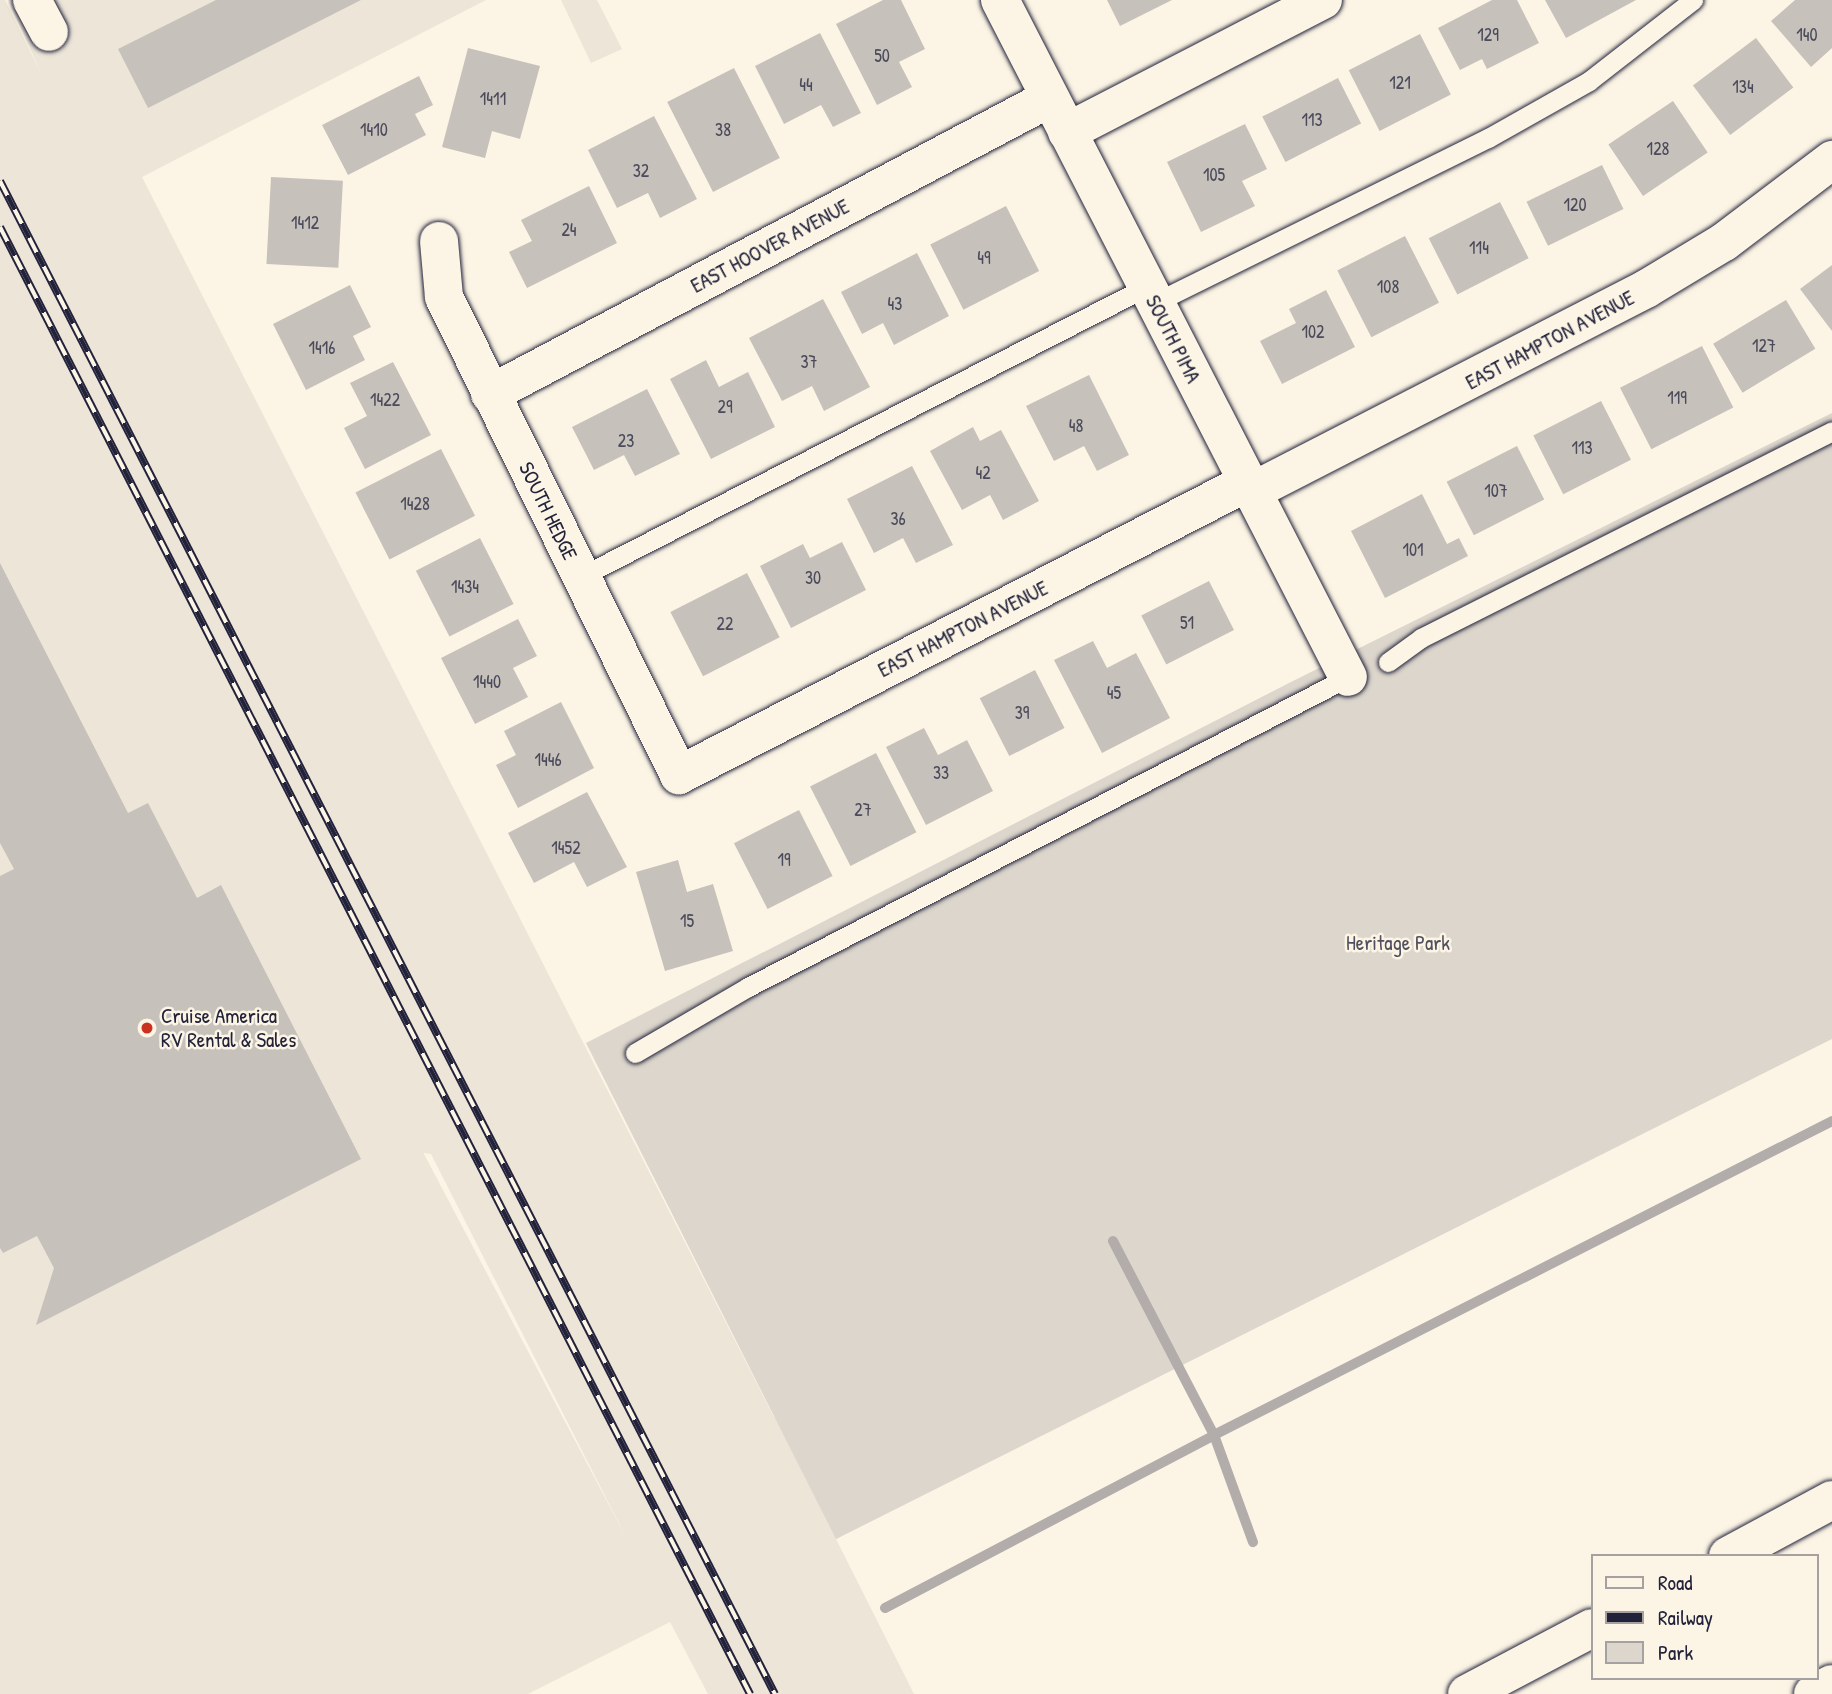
<!DOCTYPE html>
<html>
<head>
<meta charset="utf-8">
<style>
  body { margin:0 }
  #map { position:relative; width:1832px; height:1694px; overflow:hidden; background:#fcf5e5; font-family:"Patrick Hand",sans-serif }
  div>[style] { position:absolute }
  .built>* { inset:0; background:#ece5d8 }
  .green>* { inset:0; background:#dcd6cc }
  .stream>* { height:10px; margin:-5px; padding:0 5px; transform-origin:5px; border-radius:5px; background:#b2adab }
  .building>* { inset:0; background:#c6c1bb; transform-origin:0 0 }
  .roads { filter:drop-shadow(0 0 2px #22223b) drop-shadow(0 0 2px #22223b) }
  .lane>* { height:19px; margin:-9.5px; padding:0 9.5px; transform-origin:9.5px; border-radius:9.5px; background:#fcf5e5 }
  .street>* { height:38px; margin:-19px; padding:0 19px; transform-origin:19px; border-radius:19px; background:#fcf5e5 }
  .highway>* { height:38px; margin:-19px; padding:0 19px; transform-origin:19px; border-radius:19px; background:#fcf5e5 }
  .rail>* { height:8px; margin-top:-4px; transform-origin:0; background:repeating-linear-gradient(90deg,#fcf5e5 0 16px,#22223b 0 32px); box-sizing:border-box; border-block:2px solid #22223b }
  .dots>* { width:19px; height:19px; translate:-50% -50%; box-sizing:border-box; border:4px solid #fcf5e5; border-radius:50% }
  span { translate:-50% -50%; white-space:nowrap; text-align:center; line-height:1.15; -webkit-text-stroke:5px #fcf5e5; paint-order:stroke }
  .number-label { font-size:18px; color:#4b4a5b }
  .number-label span { -webkit-text-stroke-width:0 }
  .street-label { font-size:21px; color:#22223b }
  .park-label { font-size:21px; color:#504f5f }
  .poi-label { font-size:21px; color:#22223b }
  .left { translate:0 -50%; text-align:left }
  .legend { position:absolute; left:1591px; top:1554px; width:228px; height:126px; box-sizing:border-box; background:#fcf5e5; border:2px solid #a5a1a1; margin:0; padding:9px 12px; list-style:none; font-size:21px; color:#22223b }
  .legend li { display:flex; align-items:center; gap:14px; height:35px }
  .legend b { width:35px; border:2px solid #a5a1a1 }
</style>
</head>
<body>
<div id="map">
  <div class="built">
    <i style="clip-path:polygon(evenodd,0 0,5px 0,42px 75px,8px 0,486px 0,142px 177px,774px 1417px,919px 1497px,836px 1539px,914px 1694px,708px 1694px,670px 1622px,528px 1694px,0 1694px,0 0,424px 1153px,431px 1154px,630px 1545px,424px 1154px,424px 1153px)"></i>
    <i style="clip-path:polygon(561px 0,597px 0,622px 49px,591px 63px)"></i>
  </div>
  <div class="green">
    <i style="clip-path:polygon(1832px 413px,1832px 1039px,836px 1539px,586px 1043px,1291px 682px)"></i>
  </div>
  <div class="stream">
    <i style="left:1113px;top:1241px;width:219px;rotate:62.5deg"></i>
    <i style="left:1214px;top:1435px;width:114px;rotate:70deg"></i>
    <i style="left:885px;top:1608px;width:372px;rotate:-27.7deg"></i>
    <i style="left:1214px;top:1435px;width:693px;rotate:-26.93deg"></i>
  </div>
  <div class="building">
    <i style="clip-path:polygon(216px 0,361px 0,148px 108px,118px 49px)"></i>
    <i style="clip-path:polygon(883px 0,901px 0,925px 49px,899px 62px,912px 87px,877px 105px,836px 24px)"></i>
    <i style="clip-path:polygon(1107px 0,1172px 0,1120px 26px)"></i>
    <i style="clip-path:polygon(1492px 0,1517px 0,1539px 43px,1487px 69px,1482px 59px,1460px 70px,1438px 28px)"></i>
    <i style="clip-path:polygon(1545px 0,1636px 0,1566px 38px)"></i>
    <i style="clip-path:polygon(1795px 0,1832px 0,1832px 48px,1811px 67px,1771px 21px)"></i>
    <i style="clip-path:polygon(820px 33px,861px 113px,833px 127px,821px 105px,784px 124px,755px 66px)"></i>
    <i style="left:1420px;top:34px;width:68px;height:80px;rotate:63deg"></i>
    <i style="left:1756px;top:38px;width:62px;height:79px;rotate:53deg"></i>
    <i style="clip-path:polygon(468px 48px,540px 66px,520px 139px,492px 131px,485px 158px,442px 147px)"></i>
    <i style="left:734px;top:68px;width:101px;height:75px;rotate:63deg"></i>
    <i style="clip-path:polygon(419px 76px,433px 105px,415px 114px,426px 135px,348px 175px,322px 125px)"></i>
    <i style="left:1338px;top:78px;width:51px;height:85px;rotate:63deg"></i>
    <i style="left:1673px;top:101px;width:62px;height:78px;rotate:56deg"></i>
    <i style="clip-path:polygon(654px 116px,697px 199px,660px 218px,648px 193px,617px 208px,588px 150px)"></i>
    <i style="clip-path:polygon(1245px 124px,1267px 169px,1242px 181px,1255px 206px,1201px 232px,1167px 162px)"></i>
    <i style="left:1602px;top:165px;width:49px;height:84px;rotate:64deg"></i>
    <i style="left:271px;top:177px;width:72px;height:87px;rotate:3deg"></i>
    <i style="clip-path:polygon(589px 186px,617px 243px,527px 288px,509px 252px,532px 241px,521px 220px)"></i>
    <i style="left:1500px;top:202px;width:63px;height:80px;rotate:63deg"></i>
    <i style="left:1006px;top:206px;width:73px;height:85px;rotate:63deg"></i>
    <i style="left:1405px;top:236px;width:75px;height:76px;rotate:63deg"></i>
    <i style="clip-path:polygon(917px 253px,949px 316px,894px 345px,883px 323px,862px 334px,841px 292px)"></i>
    <i style="clip-path:polygon(1832px 265px,1832px 331px,1800px 289px)"></i>
    <i style="clip-path:polygon(350px 285px,371px 327px,353px 336px,365px 360px,306px 390px,273px 324px)"></i>
    <i style="clip-path:polygon(1326px 290px,1355px 347px,1282px 384px,1260px 341px,1296px 323px,1289px 309px)"></i>
    <i style="clip-path:polygon(823px 299px,870px 387px,824px 411px,812px 386px,782px 401px,749px 338px)"></i>
    <i style="left:1786px;top:300px;width:57px;height:85px;rotate:59deg"></i>
    <i style="left:1702px;top:346px;width:69px;height:92px;rotate:63deg"></i>
    <i style="clip-path:polygon(706px 360px,719px 387px,748px 372px,775px 427px,711px 459px,670px 379px)"></i>
    <i style="clip-path:polygon(393px 362px,431px 435px,365px 469px,344px 428px,367px 416px,350px 383px)"></i>
    <i style="clip-path:polygon(1089px 375px,1129px 455px,1097px 471px,1084px 446px,1054px 461px,1026px 406px)"></i>
    <i style="clip-path:polygon(647px 389px,680px 454px,635px 476px,624px 455px,594px 470px,572px 427px)"></i>
    <i style="left:1601px;top:401px;width:66px;height:76px;rotate:63deg"></i>
    <i style="clip-path:polygon(973px 427px,980px 441px,1001px 430px,1039px 501px,1003px 520px,990px 495px,962px 510px,930px 451px)"></i>
    <i style="left:1517px;top:446px;width:60px;height:79px;rotate:63deg"></i>
    <i style="left:441px;top:449px;width:75px;height:96px;rotate:63deg"></i>
    <i style="clip-path:polygon(912px 466px,953px 545px,916px 563px,903px 538px,874px 553px,847px 499px)"></i>
    <i style="clip-path:polygon(1422px 494px,1447px 544px,1459px 538px,1468px 556px,1385px 598px,1351px 531px)"></i>
    <i style="left:480px;top:538px;width:74px;height:72px;rotate:63deg"></i>
    <i style="clip-path:polygon(842px 542px,866px 590px,791px 628px,760px 566px,803px 544px,810px 558px)"></i>
    <i style="clip-path:polygon(0 563px,128px 813px,148px 803px,197px 898px,221px 885px,361px 1159px,36px 1325px,54px 1268px,37px 1236px,3px 1253px,0 1248px,0 876px,14px 869px,0 843px)"></i>
    <i style="left:747px;top:573px;width:72px;height:86px;rotate:63deg"></i>
    <i style="left:1209px;top:581px;width:55px;height:76px;rotate:63deg"></i>
    <i style="clip-path:polygon(518px 619px,537px 656px,513px 668px,528px 697px,475px 724px,441px 658px)"></i>
    <i style="clip-path:polygon(1093px 641px,1107px 668px,1136px 653px,1170px 718px,1102px 753px,1054px 660px)"></i>
    <i style="left:1035px;top:670px;width:65px;height:62px;rotate:63deg"></i>
    <i style="clip-path:polygon(561px 702px,594px 768px,518px 808px,496px 765px,516px 755px,504px 731px)"></i>
    <i style="clip-path:polygon(924px 728px,938px 755px,967px 740px,993px 791px,926px 825px,886px 747px)"></i>
    <i style="left:876px;top:753px;width:89px;height:74px;rotate:63deg"></i>
    <i style="clip-path:polygon(587px 792px,627px 867px,587px 887px,574px 862px,534px 883px,508px 833px)"></i>
    <i style="left:799px;top:810px;width:74px;height:73px;rotate:63deg"></i>
    <i style="clip-path:polygon(678px 860px,687px 892px,713px 884px,733px 951px,665px 971px,636px 872px)"></i>
  </div>
  <div class="roads">
    <div class="lane">
      <i style="left:1154px;top:303px;width:373px;rotate:-26.3deg"></i>
      <i style="left:1488px;top:138px;width:116px;rotate:-29.4deg"></i>
      <i style="left:1589px;top:81px;width:132px;rotate:-37.9deg"></i>
      <i style="left:580px;top:577px;width:636px;rotate:-27.13deg"></i>
      <i style="left:1388px;top:662px;width:41px;rotate:-36deg"></i>
      <i style="left:1421px;top:638px;width:460px;rotate:-26.7deg"></i>
      <i style="left:635px;top:1053px;width:131px;rotate:-30.3deg"></i>
      <i style="left:748px;top:987px;width:675px;rotate:-27.32deg"></i>
    </div>
    <div class="street">
      <i style="left:32px;top:0;width:36px;rotate:62deg"></i>
      <i style="left:1000px;top:0;width:761px;rotate:62.8deg"></i>
      <i style="left:1067px;top:132px;width:288px;rotate:-27.3deg"></i>
      <i style="left:439px;top:241px;width:56px;rotate:84.9deg"></i>
      <i style="left:444px;top:297px;width:533px;rotate:63.82deg"></i>
      <i style="left:679px;top:775px;width:638px;rotate:-27.25deg"></i>
      <i style="left:490px;top:394px;width:633px;rotate:-27.86deg"></i>
      <i style="left:1251px;top:492px;width:444px;rotate:-27.2deg"></i>
      <i style="left:1646px;top:289px;width:91px;rotate:-31.1deg"></i>
      <i style="left:1724px;top:242px;width:136px;rotate:-37.2deg"></i>
    </div>
    <div class="highway">
      <i style="left:1728px;top:1556px;width:118px;rotate:-28.3deg"></i>
      <i style="left:1467px;top:1694px;width:141px;rotate:-27.8deg"></i>
      <i style="left:1813px;top:1694px;width:21px;rotate:-28deg"></i>
    </div>
  </div>
  <div class="rail">
    <i style="left:0;top:181px;width:1700px;rotate:62.88deg"></i>
    <i style="left:0;top:227px;width:1648px;rotate:62.92deg"></i>
  </div>
  <div class="dots">
    <i style="left:147px;top:1028px;background:#c8321e"></i>
  </div>
  <div class="number-label">
    <span style="left:1488px;top:35px">129</span>
    <span style="left:1807px;top:35px">140</span>
    <span style="left:882px;top:56px">50</span>
    <span style="left:1400px;top:83px">121</span>
    <span style="left:806px;top:85px">44</span>
    <span style="left:1743px;top:87px">134</span>
    <span style="left:493px;top:99px">1411</span>
    <span style="left:1312px;top:120px">113</span>
    <span style="left:374px;top:130px">1410</span>
    <span style="left:723px;top:130px">38</span>
    <span style="left:1658px;top:149px">128</span>
    <span style="left:641px;top:171px">32</span>
    <span style="left:1214px;top:175px">105</span>
    <span style="left:1575px;top:205px">120</span>
    <span style="left:305px;top:223px">1412</span>
    <span style="left:569px;top:230px">24</span>
    <span style="left:1479px;top:248px">114</span>
    <span style="left:984px;top:258px">49</span>
    <span style="left:1388px;top:287px">108</span>
    <span style="left:895px;top:304px">43</span>
    <span style="left:1313px;top:332px">102</span>
    <span style="left:1764px;top:346px">127</span>
    <span style="left:322px;top:348px">1416</span>
    <span style="left:809px;top:362px">37</span>
    <span style="left:1677px;top:398px">119</span>
    <span style="left:385px;top:400px">1422</span>
    <span style="left:725px;top:407px">29</span>
    <span style="left:1076px;top:426px">48</span>
    <span style="left:626px;top:441px">23</span>
    <span style="left:1582px;top:448px">113</span>
    <span style="left:983px;top:473px">42</span>
    <span style="left:1496px;top:491px">107</span>
    <span style="left:415px;top:504px">1428</span>
    <span style="left:898px;top:519px">36</span>
    <span style="left:1413px;top:550px">101</span>
    <span style="left:813px;top:578px">30</span>
    <span style="left:465px;top:587px">1434</span>
    <span style="left:1187px;top:623px">51</span>
    <span style="left:725px;top:624px">22</span>
    <span style="left:487px;top:682px">1440</span>
    <span style="left:1114px;top:693px">45</span>
    <span style="left:1022px;top:713px">39</span>
    <span style="left:548px;top:760px">1446</span>
    <span style="left:941px;top:773px">33</span>
    <span style="left:863px;top:810px">27</span>
    <span style="left:566px;top:848px">1452</span>
    <span style="left:784px;top:860px">19</span>
    <span style="left:687px;top:921px">15</span>
  </div>
  <div class="street-label">
    <span style="left:770px;top:246px;rotate:-28deg">EAST HOOVER AVENUE</span>
    <span style="left:1173px;top:339px;rotate:63deg">SOUTH PIMA</span>
    <span style="left:1550px;top:340px;rotate:-28deg">EAST HAMPTON AVENUE</span>
    <span style="left:548px;top:511px;rotate:64deg">SOUTH HEDGE</span>
    <span style="left:963px;top:629px;rotate:-27deg">EAST HAMPTON AVENUE</span>
  </div>
  <div class="park-label">
    <span style="left:1398px;top:943px">Heritage Park</span>
  </div>
  <div class="poi-label">
    <span class="left" style="left:161px;top:1028px">Cruise America<br>RV Rental &amp; Sales</span>
  </div>
  <ul class="legend">
  <li><b style="height:9px;background:#fcf5e5"></b>Road</li>
  <li><b style="height:9px;background:#22223b"></b>Railway</li>
  <li><b style="height:19px;background:#dcd6cc"></b>Park</li>
  </ul>
</div>
</body>
</html>
